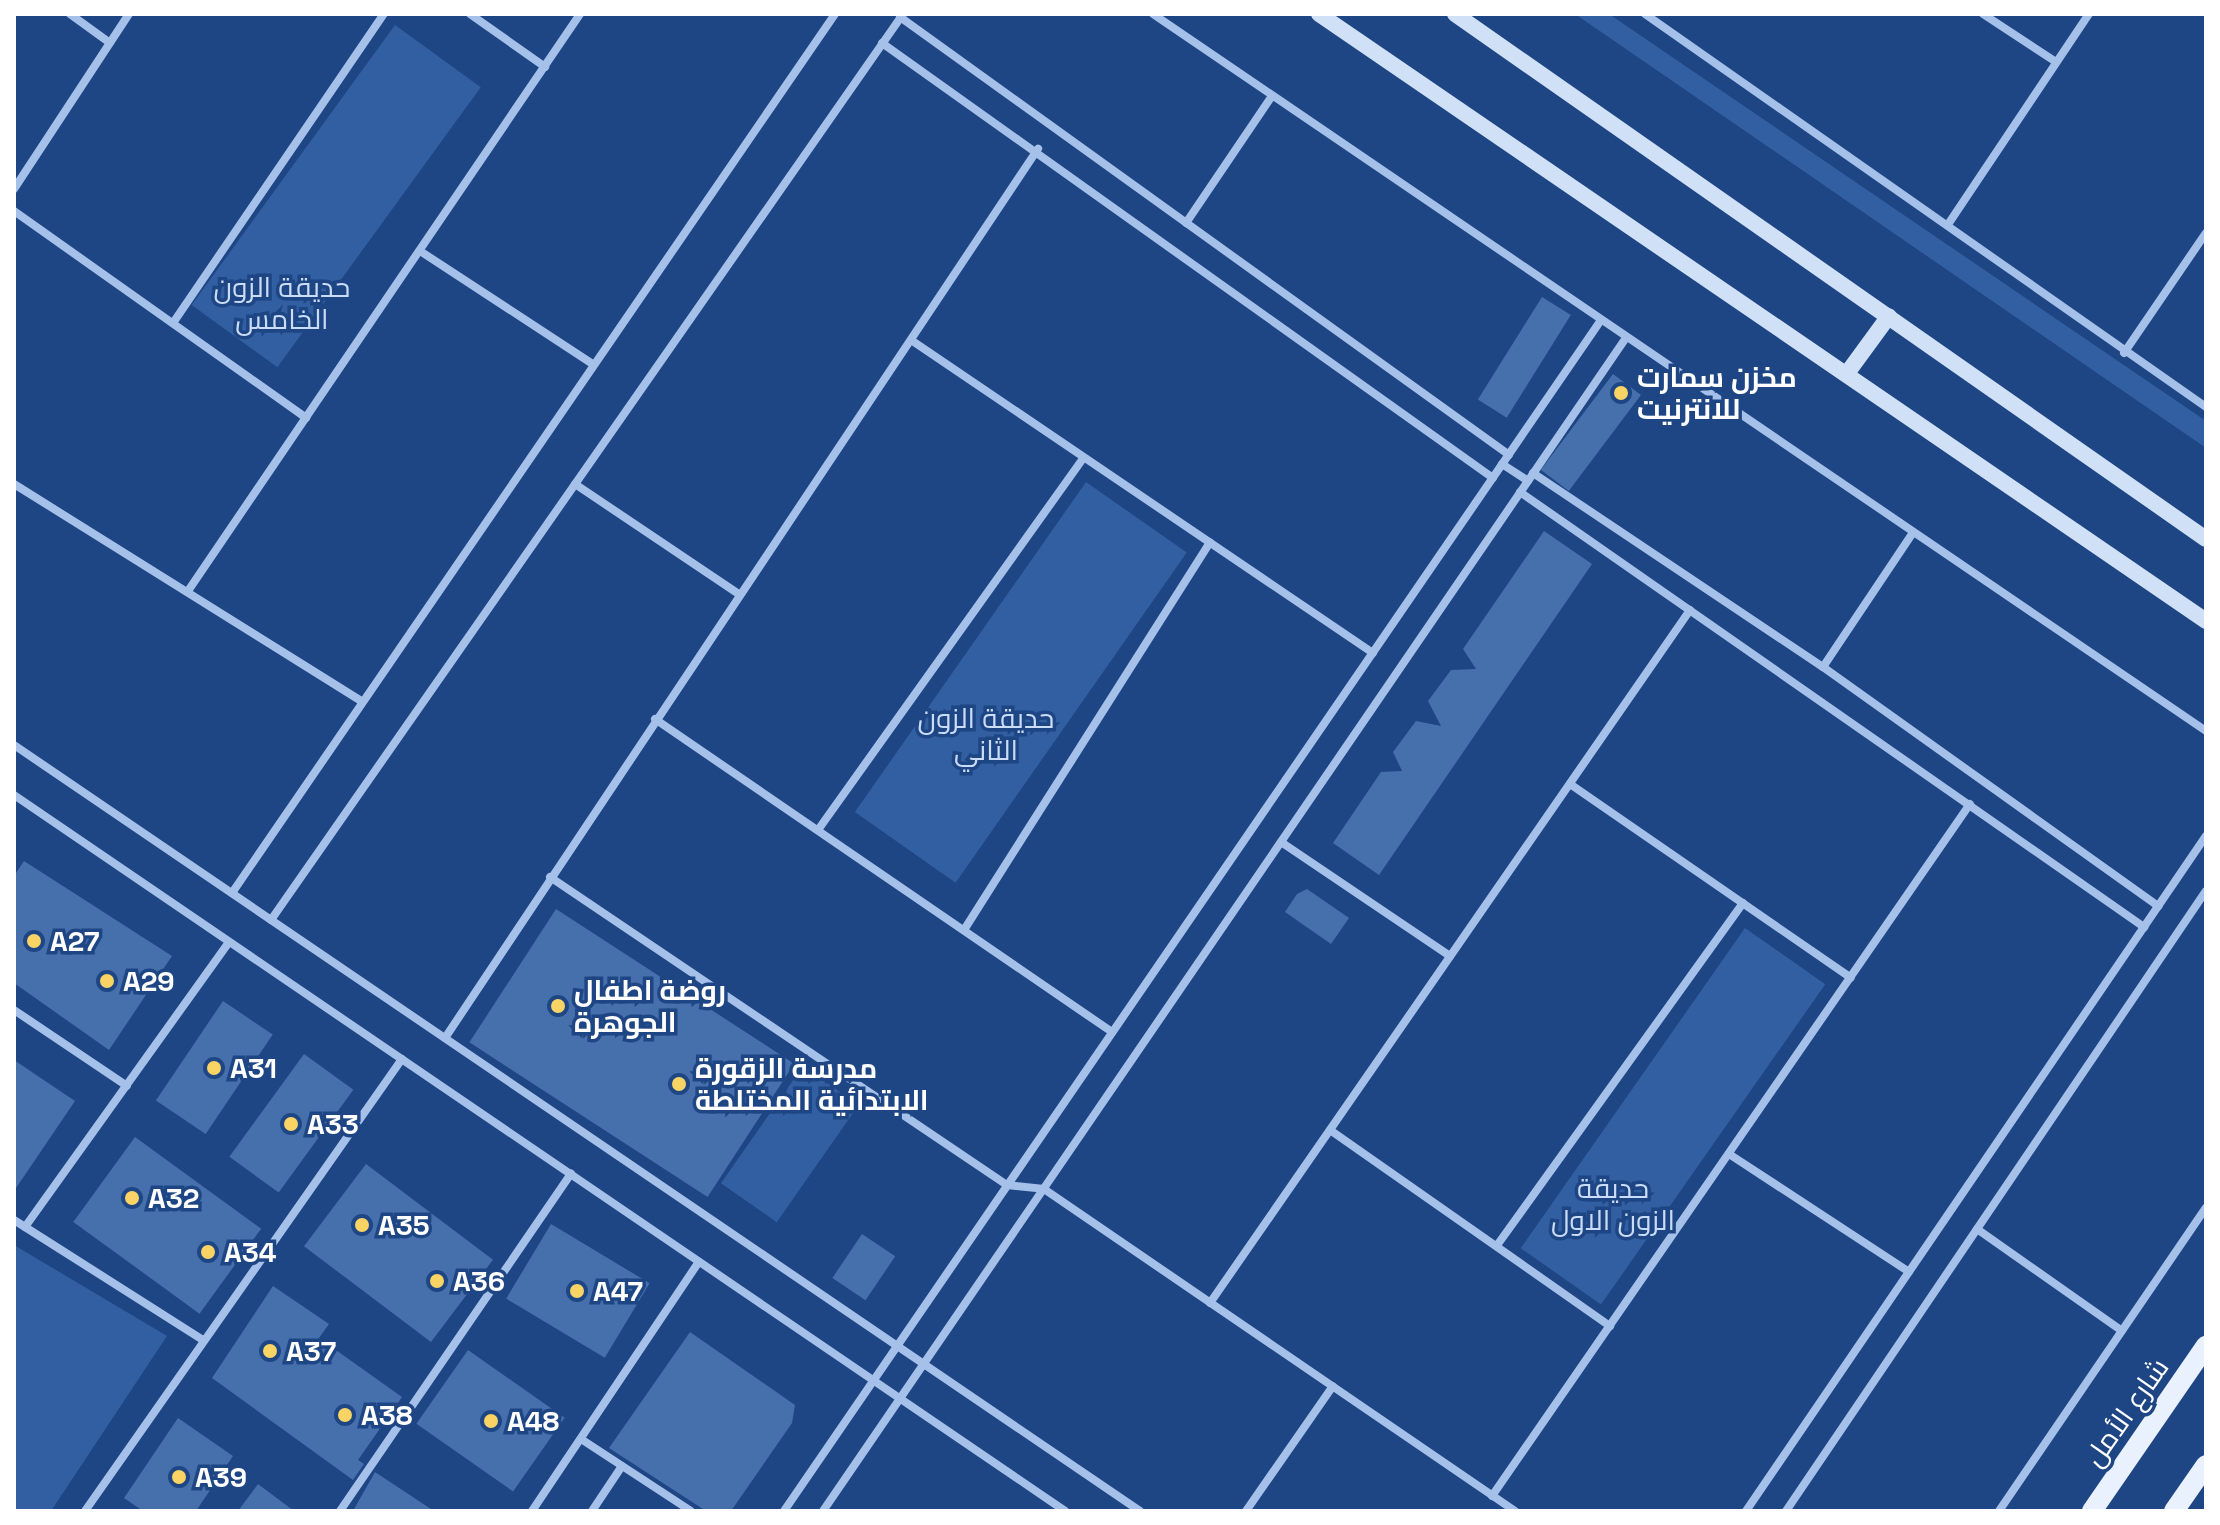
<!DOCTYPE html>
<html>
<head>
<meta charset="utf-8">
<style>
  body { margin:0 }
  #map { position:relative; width:2220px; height:1525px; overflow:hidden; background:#1e4684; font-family:"Space Grotesk",Cairo,sans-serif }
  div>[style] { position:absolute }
  .green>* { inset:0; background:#325fa1; transform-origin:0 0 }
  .building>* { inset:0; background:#4670ac; transform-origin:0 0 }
  .street>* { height:8px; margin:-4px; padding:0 4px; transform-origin:4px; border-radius:4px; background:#a5c1ea }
  .secondary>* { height:16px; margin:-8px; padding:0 8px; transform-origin:8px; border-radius:8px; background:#d0e0f7 }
  .primary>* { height:20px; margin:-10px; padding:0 10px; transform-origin:10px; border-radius:10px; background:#e9f0fe }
  .dots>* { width:22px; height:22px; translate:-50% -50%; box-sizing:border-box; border:4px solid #1e4684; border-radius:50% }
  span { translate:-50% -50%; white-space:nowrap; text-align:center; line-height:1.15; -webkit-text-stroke:7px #1e4684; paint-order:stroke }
  .park-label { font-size:28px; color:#cadcf7 }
  .poi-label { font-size:28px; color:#fff; font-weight:700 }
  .left { translate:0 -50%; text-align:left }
  .street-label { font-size:28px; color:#fff }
  .frame { position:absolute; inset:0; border:16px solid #fff; pointer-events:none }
</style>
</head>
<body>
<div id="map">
  <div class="green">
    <i style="clip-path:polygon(1575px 14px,1609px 14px,2206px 421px,2206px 448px)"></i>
    <i style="left:395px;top:25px;width:106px;height:346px;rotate:36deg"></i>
    <i style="left:1086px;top:482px;width:123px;height:403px;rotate:35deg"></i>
    <i style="left:1745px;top:928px;width:98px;height:391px;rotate:35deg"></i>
    <i style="left:803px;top:1066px;width:68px;height:143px;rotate:35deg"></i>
    <i style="clip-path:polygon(14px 1245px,167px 1336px,51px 1511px,14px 1511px)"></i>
  </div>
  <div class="building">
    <i style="left:1542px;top:297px;width:34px;height:121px;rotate:32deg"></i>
    <i style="left:1613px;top:374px;width:35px;height:120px;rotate:37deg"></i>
    <i style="clip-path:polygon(1544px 531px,1592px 564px,1379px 875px,1333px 843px,1381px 772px,1402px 771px,1393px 752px,1416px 721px,1441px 726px,1428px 701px,1451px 670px,1476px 669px,1463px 649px)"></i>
    <i style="clip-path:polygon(24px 861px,172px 956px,109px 1050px,14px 983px,14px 876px)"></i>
    <i style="clip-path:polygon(1307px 889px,1349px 918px,1331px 944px,1285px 912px,1297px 894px)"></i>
    <i style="left:556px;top:909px;width:284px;height:159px;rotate:33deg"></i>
    <i style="left:223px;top:1001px;width:60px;height:120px;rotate:34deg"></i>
    <i style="left:304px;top:1054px;width:61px;height:127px;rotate:36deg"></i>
    <i style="clip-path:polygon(14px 1060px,75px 1101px,14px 1191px)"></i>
    <i style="left:135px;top:1137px;width:156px;height:105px;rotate:36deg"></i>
    <i style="left:366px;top:1164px;width:159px;height:103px;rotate:37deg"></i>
    <i style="left:551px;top:1224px;width:115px;height:87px;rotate:31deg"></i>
    <i style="left:862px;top:1234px;width:40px;height:53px;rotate:34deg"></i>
    <i style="clip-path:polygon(273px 1286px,329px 1324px,319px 1338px,402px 1397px,358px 1460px,364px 1464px,353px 1480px,212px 1378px)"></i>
    <i style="clip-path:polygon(690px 1332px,795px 1405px,792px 1423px,731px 1511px,706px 1511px,609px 1448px)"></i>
    <i style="left:468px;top:1350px;width:118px;height:90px;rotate:35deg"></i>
    <i style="clip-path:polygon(178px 1418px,233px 1456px,196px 1511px,143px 1511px,124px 1498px)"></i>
    <i style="clip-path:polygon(375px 1472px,434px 1511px,353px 1511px)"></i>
    <i style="clip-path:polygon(258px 1484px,294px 1511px,238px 1511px)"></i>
  </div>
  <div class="street">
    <i style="left:70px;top:14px;width:49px;rotate:35.9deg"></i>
    <i style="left:470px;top:14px;width:92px;rotate:35.2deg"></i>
    <i style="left:1153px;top:14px;width:1274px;rotate:34.25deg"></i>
    <i style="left:1645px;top:14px;width:685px;rotate:35.01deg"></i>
    <i style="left:1983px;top:14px;width:87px;rotate:33.3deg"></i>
    <i style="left:900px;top:17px;width:750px;rotate:35.72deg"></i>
    <i style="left:882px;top:43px;width:750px;rotate:35.45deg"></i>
    <i style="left:14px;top:189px;width:209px;rotate:-56.7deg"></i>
    <i style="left:14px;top:211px;width:358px;rotate:35.3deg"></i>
    <i style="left:1186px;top:223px;width:153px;rotate:-55.9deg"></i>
    <i style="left:1949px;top:223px;width:252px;rotate:-56.2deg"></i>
    <i style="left:420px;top:251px;width:207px;rotate:33.2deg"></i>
    <i style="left:173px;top:323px;width:374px;rotate:-55.7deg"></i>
    <i style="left:911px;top:340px;width:558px;rotate:34.12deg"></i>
    <i style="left:2124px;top:353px;width:145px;rotate:-55.7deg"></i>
    <i style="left:1502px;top:464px;width:31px;rotate:33deg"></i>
    <i style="left:1533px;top:473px;width:349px;rotate:33.8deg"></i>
    <i style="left:1823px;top:667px;width:412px;rotate:35.5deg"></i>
    <i style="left:14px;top:484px;width:409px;rotate:32deg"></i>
    <i style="left:575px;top:484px;width:197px;rotate:33.9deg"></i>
    <i style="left:1520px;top:492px;width:761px;rotate:34.88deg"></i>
    <i style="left:188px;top:591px;width:698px;rotate:-55.81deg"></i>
    <i style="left:1823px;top:667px;width:160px;rotate:-56.2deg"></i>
    <i style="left:655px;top:719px;width:554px;rotate:34.41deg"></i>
    <i style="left:14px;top:745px;width:1362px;rotate:34.23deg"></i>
    <i style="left:1570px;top:784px;width:341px;rotate:34.6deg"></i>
    <i style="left:14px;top:795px;width:1272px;rotate:34.26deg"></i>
    <i style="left:818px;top:830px;width:457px;rotate:-54.5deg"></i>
    <i style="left:1281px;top:842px;width:204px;rotate:34deg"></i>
    <i style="left:550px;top:877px;width:551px;rotate:33.98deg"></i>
    <i style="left:1007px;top:1185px;width:37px;rotate:6deg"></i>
    <i style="left:1044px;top:1189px;width:571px;rotate:34.36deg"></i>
    <i style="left:232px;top:893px;width:1066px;rotate:-55.55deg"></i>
    <i style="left:271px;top:920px;width:1105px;rotate:-55.1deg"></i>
    <i style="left:964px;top:930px;width:459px;rotate:-57.6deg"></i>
    <i style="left:14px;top:1010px;width:136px;rotate:33.9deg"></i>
    <i style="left:445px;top:1038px;width:1069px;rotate:-56.3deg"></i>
    <i style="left:1330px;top:1130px;width:342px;rotate:35deg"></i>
    <i style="left:1729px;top:1154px;width:215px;rotate:33.2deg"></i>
    <i style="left:14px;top:1220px;width:224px;rotate:32.4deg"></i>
    <i style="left:25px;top:1227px;width:347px;rotate:-54.4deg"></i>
    <i style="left:1977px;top:1229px;width:177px;rotate:35.1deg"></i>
    <i style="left:1498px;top:1244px;width:420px;rotate:-54.3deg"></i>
    <i style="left:1210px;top:1303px;width:843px;rotate:-55.29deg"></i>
    <i style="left:581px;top:1439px;width:131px;rotate:33.2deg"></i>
    <i style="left:1492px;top:1496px;width:841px;rotate:-55.37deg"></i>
    <i style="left:85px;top:1511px;width:552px;rotate:-54.96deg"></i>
    <i style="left:340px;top:1511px;width:409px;rotate:-55.6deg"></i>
    <i style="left:532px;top:1511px;width:300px;rotate:-56.2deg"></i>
    <i style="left:592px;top:1511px;width:54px;rotate:-56.3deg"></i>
    <i style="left:784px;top:1511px;width:1444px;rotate:-55.55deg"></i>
    <i style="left:823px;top:1511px;width:1422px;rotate:-55.61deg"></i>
    <i style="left:1246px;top:1511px;width:152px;rotate:-55.2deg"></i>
    <i style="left:1746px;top:1511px;width:817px;rotate:-55.73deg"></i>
    <i style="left:1786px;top:1511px;width:749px;rotate:-55.89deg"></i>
    <i style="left:1999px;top:1511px;width:367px;rotate:-55.7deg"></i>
  </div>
  <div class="secondary">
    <i style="left:1319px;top:14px;width:1075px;rotate:34.38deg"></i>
    <i style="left:1455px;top:14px;width:916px;rotate:34.96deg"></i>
    <i style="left:1848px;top:372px;width:69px;rotate:-53.8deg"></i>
  </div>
  <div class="primary">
    <i style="left:2092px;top:1511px;width:201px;rotate:-55.4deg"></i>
    <i style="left:2174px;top:1511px;width:56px;rotate:-55.2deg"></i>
  </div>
  <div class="dots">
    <i style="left:1621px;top:393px;background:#f9d464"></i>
    <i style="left:34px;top:941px;background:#f9d464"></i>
    <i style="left:107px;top:981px;background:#f9d464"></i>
    <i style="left:558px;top:1006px;background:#f9d464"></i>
    <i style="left:214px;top:1068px;background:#f9d464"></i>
    <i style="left:679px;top:1084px;background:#f9d464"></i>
    <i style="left:291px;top:1124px;background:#f9d464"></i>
    <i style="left:132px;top:1198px;background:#f9d464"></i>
    <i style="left:362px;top:1225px;background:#f9d464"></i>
    <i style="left:208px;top:1252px;background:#f9d464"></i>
    <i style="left:437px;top:1281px;background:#f9d464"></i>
    <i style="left:577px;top:1291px;background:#f9d464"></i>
    <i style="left:270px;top:1351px;background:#f9d464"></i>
    <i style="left:345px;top:1415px;background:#f9d464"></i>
    <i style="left:491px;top:1421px;background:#f9d464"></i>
    <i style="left:179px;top:1477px;background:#f9d464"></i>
  </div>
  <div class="park-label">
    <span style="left:282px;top:303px">حديقة الزون<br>الخامس</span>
    <span style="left:986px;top:734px">حديقة الزون<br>الثاني</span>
    <span style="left:1613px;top:1204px">حديقة<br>الزون الاول</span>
  </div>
  <div class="poi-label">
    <span class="left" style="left:1637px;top:393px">مخزن سمارت<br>للانترنيت</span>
    <span class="left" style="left:50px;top:941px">A27</span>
    <span class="left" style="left:123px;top:981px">A29</span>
    <span class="left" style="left:574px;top:1006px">روضة اطفال<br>الجوهرة</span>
    <span class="left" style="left:230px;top:1068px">A31</span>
    <span class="left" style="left:695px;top:1084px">مدرسة الزقورة<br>الابتدائية المختلطة</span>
    <span class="left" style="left:307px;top:1124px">A33</span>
    <span class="left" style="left:148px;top:1198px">A32</span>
    <span class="left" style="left:378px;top:1225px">A35</span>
    <span class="left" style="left:224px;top:1252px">A34</span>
    <span class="left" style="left:453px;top:1281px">A36</span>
    <span class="left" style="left:593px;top:1291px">A47</span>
    <span class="left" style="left:286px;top:1351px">A37</span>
    <span class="left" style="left:361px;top:1415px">A38</span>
    <span class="left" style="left:507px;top:1421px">A48</span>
    <span class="left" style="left:195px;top:1477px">A39</span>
  </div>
  <div class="street-label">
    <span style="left:2126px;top:1412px;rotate:-55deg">شارع الأمل</span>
  </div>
  <div class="frame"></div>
</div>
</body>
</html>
